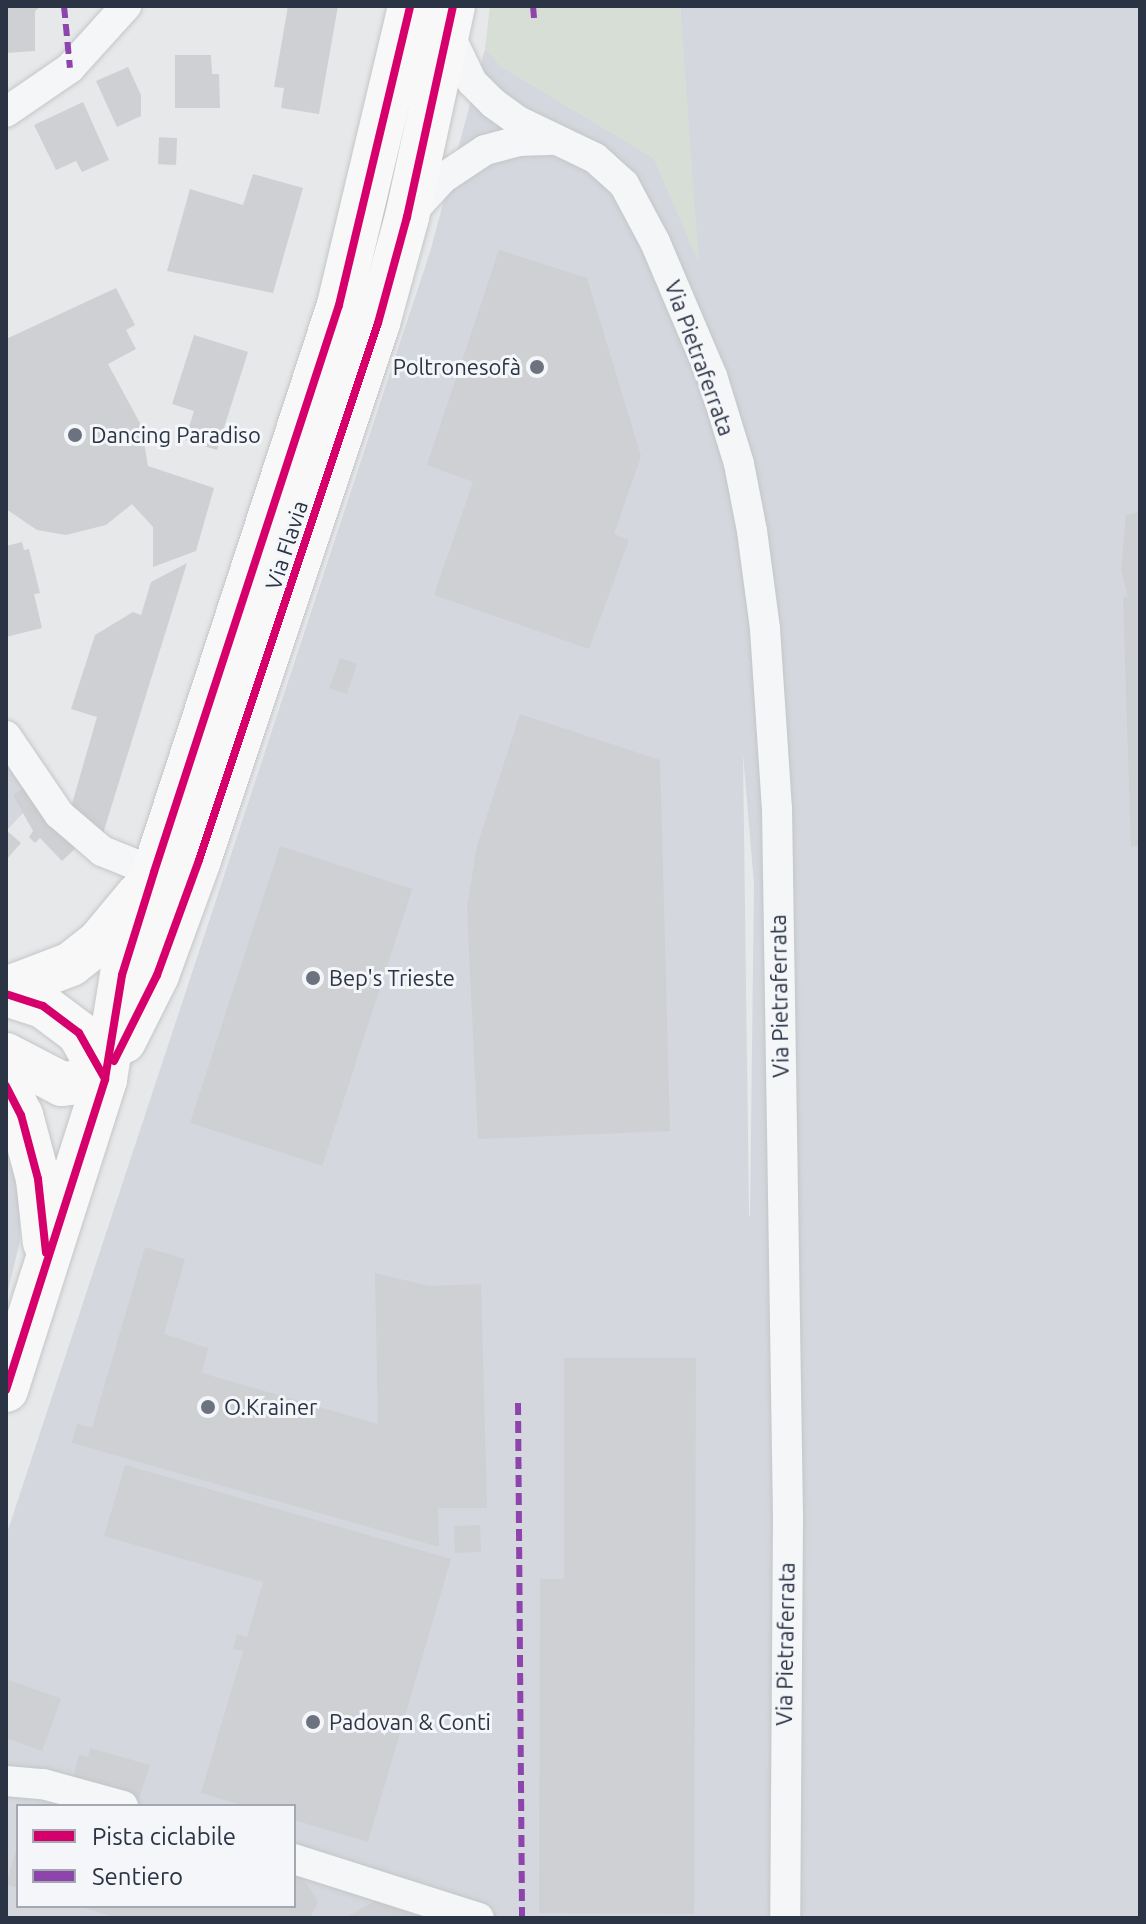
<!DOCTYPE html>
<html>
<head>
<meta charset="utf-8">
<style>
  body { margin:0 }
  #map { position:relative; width:1146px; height:1924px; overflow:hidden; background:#e6e8ea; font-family:Ubuntu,sans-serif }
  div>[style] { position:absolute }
  .built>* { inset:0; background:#d4d7dd }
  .green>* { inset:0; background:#d6ded6 }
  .building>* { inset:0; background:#ced0d3; transform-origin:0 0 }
  .roads { filter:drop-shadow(0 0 2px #c4c6c8) drop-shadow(0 0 2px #c4c6c8) }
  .minor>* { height:30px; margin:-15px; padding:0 15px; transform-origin:15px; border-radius:15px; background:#f5f6f7 }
  .primary>* { height:44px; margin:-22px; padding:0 22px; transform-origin:22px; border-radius:22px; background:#f8f8f8 }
  .quiet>* { height:6px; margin-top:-3px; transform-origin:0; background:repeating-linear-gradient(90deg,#8e44ad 0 12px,transparent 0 18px) }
  .cycleway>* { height:8px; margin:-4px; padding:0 4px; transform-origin:4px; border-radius:4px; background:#d6006c }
  .dots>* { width:22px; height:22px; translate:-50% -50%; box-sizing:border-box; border:4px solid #f4f6f9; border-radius:50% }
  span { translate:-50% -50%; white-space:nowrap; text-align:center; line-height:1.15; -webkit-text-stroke:6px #f4f6f9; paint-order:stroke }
  .street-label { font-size:22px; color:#2b3445 }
  .poi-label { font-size:22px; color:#2b3445 }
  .right { translate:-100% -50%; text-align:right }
  .left { translate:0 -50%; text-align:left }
  .frame { position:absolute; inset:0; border:8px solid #2b3445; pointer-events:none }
  .legend { position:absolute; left:16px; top:1804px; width:280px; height:104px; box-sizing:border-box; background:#f4f6f9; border:2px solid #a4a8b1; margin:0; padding:10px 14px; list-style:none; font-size:24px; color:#2b3445 }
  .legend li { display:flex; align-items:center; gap:16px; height:40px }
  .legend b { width:40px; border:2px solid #a4a8b1 }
</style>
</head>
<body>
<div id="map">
  <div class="built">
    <i style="clip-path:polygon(evenodd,680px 6px,1140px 6px,1140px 1918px,6px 1918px,6px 1536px,430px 252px,485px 49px,502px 67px,654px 158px,698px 260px,680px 6px,743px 754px,754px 884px,750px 1216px,749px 1216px,743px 754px,680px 6px,18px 1806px,294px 1806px,294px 1906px,18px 1906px,18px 1806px)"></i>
    <i style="clip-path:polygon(6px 762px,27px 784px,13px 795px,24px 812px,6px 831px)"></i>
    <i style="clip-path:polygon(6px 1139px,19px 1191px,20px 1241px,6px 1299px)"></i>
  </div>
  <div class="green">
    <i style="clip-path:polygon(490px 6px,680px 6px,699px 263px,654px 158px,502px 67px,485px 49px)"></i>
  </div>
  <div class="building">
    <i style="clip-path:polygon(6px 6px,41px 6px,35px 11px,35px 51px,6px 53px)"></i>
    <i style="clip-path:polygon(288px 6px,338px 6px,319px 114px,281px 108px,284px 88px,274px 87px)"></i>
    <i style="clip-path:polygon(175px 55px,211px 55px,212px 74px,219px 74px,220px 108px,175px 108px)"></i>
    <i style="clip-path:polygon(128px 67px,141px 95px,141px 116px,117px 127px,96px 81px)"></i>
    <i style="clip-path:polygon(83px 102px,109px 160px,82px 172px,76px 161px,56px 170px,34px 125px)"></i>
    <i style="left:177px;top:138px;width:27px;height:18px;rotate:92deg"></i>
    <i style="clip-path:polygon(253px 174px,303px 188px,273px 293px,167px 271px,190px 189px,243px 205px)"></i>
    <i style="clip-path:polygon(499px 250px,587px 278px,641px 456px,614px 534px,629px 540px,589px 649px,434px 595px,473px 482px,427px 465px)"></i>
    <i style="clip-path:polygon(116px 288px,135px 325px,126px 330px,136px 349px,108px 364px,141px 425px,148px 466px,214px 488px,196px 551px,153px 567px,153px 527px,132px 504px,106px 525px,66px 535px,37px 530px,6px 509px,6px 339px)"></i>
    <i style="clip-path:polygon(194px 335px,248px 352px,217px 450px,185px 440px,194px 411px,172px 404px)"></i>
    <i style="clip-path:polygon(1140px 512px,1140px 846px,1131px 847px,1123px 598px,1128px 596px,1121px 571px,1126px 515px)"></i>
    <i style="clip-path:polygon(22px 542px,24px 550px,29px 549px,40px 593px,34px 594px,42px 628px,6px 637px,6px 546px)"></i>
    <i style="clip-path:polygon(187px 563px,101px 840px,70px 811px,97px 717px,71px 709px,95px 635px,133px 612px,141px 615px,151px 582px)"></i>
    <i style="left:340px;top:658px;width:18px;height:32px;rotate:19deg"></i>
    <i style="clip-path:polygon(520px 714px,660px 760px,670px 1131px,478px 1139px,467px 907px,477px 846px)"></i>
    <i style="clip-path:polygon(27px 784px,78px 846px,62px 861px,40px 838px,35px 843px,29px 837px,33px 831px,13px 795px)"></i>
    <i style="clip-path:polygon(6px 830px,21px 843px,6px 860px)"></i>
    <i style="left:280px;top:846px;width:139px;height:291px;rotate:18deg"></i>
    <i style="clip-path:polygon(145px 1247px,185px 1259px,164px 1334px,208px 1348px,202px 1373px,378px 1424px,375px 1273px,429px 1286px,481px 1284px,487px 1508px,438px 1508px,439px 1547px,72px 1443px,77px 1424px,92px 1428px)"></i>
    <i style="clip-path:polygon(564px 1358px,696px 1358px,694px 1914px,539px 1913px,540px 1579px,564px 1579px)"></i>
    <i style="clip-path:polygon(125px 1465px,451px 1559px,368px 1842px,294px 1820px,294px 1806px,245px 1806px,201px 1793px,243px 1651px,233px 1649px,237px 1634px,247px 1637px,263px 1582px,104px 1536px)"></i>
    <i style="left:480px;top:1525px;width:27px;height:26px;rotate:88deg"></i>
    <i style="clip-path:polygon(6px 1679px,61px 1699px,42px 1751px,6px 1738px)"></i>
    <i style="clip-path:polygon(90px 1748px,150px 1765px,138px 1802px,72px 1782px,79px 1755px,88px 1757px)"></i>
    <i style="clip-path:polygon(18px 1843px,18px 1888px,6px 1884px)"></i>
    <i style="clip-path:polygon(294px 1873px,302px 1876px,318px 1902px,310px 1918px,118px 1918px,81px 1907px,294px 1906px)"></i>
    <i style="clip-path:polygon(375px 1901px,428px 1917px,427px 1918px,345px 1918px)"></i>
  </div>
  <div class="roads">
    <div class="minor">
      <i style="left:448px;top:32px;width:55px;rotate:64.4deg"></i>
      <i style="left:472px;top:82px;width:30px;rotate:45deg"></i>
      <i style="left:493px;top:103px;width:31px;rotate:36deg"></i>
      <i style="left:518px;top:121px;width:85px;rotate:25.7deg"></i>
      <i style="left:595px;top:158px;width:39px;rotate:42deg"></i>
      <i style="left:624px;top:184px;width:66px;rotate:61.9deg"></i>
      <i style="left:655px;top:242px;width:146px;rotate:67deg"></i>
      <i style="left:712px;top:376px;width:92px;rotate:72.9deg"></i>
      <i style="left:739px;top:464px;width:68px;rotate:79deg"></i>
      <i style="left:752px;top:531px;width:99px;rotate:82.4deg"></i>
      <i style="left:765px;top:629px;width:179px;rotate:86.2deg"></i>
      <i style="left:777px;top:808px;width:711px;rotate:89.11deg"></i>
      <i style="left:788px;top:1519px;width:399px;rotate:90.4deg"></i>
      <i style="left:6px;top:112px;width:78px;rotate:-34.5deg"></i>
      <i style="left:70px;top:68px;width:84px;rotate:-47.9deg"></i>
      <i style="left:409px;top:215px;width:50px;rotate:-47.4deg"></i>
      <i style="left:443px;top:178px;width:50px;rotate:-33.7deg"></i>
      <i style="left:485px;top:150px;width:34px;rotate:-15deg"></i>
      <i style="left:518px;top:141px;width:37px;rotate:-2deg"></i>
      <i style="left:6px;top:736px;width:94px;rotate:55.8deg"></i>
      <i style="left:59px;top:814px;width:57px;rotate:40.7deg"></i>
      <i style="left:102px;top:851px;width:56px;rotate:22deg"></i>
      <i style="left:6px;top:1781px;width:37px;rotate:5deg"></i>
      <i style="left:43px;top:1784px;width:83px;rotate:15.4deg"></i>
      <i style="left:294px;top:1859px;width:194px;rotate:17.7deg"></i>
    </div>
    <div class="primary">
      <i style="left:6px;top:989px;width:70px;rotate:-21deg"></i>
      <i style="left:71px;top:964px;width:36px;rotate:-38deg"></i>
      <i style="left:99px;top:942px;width:62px;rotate:-50.2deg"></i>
      <i style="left:6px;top:994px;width:39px;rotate:18deg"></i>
      <i style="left:43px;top:1006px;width:45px;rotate:36.9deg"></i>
      <i style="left:79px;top:1033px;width:53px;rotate:60.5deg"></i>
      <i style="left:124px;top:1041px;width:74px;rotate:-63.4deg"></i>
      <i style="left:157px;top:975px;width:122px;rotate:-69.9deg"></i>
      <i style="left:199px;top:860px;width:566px;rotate:-71.57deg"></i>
      <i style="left:378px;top:323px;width:110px;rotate:-74.7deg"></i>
      <i style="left:407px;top:217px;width:216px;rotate:-77.7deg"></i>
      <i style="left:6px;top:1055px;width:63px;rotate:27.4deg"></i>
      <i style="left:62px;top:1084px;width:43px;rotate:-6.6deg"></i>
      <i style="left:6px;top:1086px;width:33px;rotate:63deg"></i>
      <i style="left:21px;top:1115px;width:66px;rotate:75.1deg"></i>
      <i style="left:38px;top:1179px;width:64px;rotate:83.8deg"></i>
      <i style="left:6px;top:1390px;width:326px;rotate:-72.3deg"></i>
      <i style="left:105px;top:1079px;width:105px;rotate:-80.7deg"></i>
      <i style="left:122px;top:975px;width:108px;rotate:-72.7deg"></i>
      <i style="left:154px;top:872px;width:596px;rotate:-71.93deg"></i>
      <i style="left:339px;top:305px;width:307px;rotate:-76.6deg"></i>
    </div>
  </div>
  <div class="quiet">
    <i style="left:64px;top:6px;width:62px;rotate:84.5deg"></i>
    <i style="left:533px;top:6px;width:12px;rotate:85deg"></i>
    <i style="left:518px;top:1403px;width:515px;rotate:89.55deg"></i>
  </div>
  <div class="cycleway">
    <i style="left:6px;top:994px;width:39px;rotate:18deg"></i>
    <i style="left:43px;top:1006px;width:45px;rotate:36.9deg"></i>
    <i style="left:79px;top:1033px;width:53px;rotate:60.5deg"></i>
    <i style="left:114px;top:1061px;width:96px;rotate:-63.4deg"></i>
    <i style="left:157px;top:975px;width:122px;rotate:-69.9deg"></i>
    <i style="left:199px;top:860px;width:566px;rotate:-71.57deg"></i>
    <i style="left:378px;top:323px;width:110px;rotate:-74.7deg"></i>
    <i style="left:407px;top:217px;width:216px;rotate:-77.7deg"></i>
    <i style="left:6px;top:1086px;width:33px;rotate:63deg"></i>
    <i style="left:21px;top:1115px;width:66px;rotate:75.1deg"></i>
    <i style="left:38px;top:1179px;width:74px;rotate:83.8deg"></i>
    <i style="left:6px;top:1390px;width:326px;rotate:-72.3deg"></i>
    <i style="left:105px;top:1079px;width:105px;rotate:-80.7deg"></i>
    <i style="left:122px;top:975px;width:108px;rotate:-72.7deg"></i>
    <i style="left:154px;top:872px;width:596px;rotate:-71.93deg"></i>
    <i style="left:339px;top:305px;width:307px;rotate:-76.6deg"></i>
  </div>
  <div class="dots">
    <i style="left:537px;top:367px;background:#6c737f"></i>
    <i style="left:75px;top:435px;background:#6c737f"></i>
    <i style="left:313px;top:978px;background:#6c737f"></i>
    <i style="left:208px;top:1407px;background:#6c737f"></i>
    <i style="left:313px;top:1722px;background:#6c737f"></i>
  </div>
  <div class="street-label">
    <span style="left:700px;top:358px;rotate:70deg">Via Pietraferrata</span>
    <span style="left:286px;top:545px;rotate:-72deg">Via Flavia</span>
    <span style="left:779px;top:996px;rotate:-91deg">Via Pietraferrata</span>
    <span style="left:785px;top:1644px;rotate:-89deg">Via Pietraferrata</span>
  </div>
  <div class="poi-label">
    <span class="right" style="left:521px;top:367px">Poltronesofà</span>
    <span class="left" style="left:91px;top:435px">Dancing Paradiso</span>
    <span class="left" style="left:329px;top:978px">Bep's Trieste</span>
    <span class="left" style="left:224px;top:1407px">O.Krainer</span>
    <span class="left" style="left:329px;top:1722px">Padovan &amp; Conti</span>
  </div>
  <div class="frame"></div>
  <ul class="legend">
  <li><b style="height:10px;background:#d6006c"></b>Pista ciclabile</li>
  <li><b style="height:10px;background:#8e44ad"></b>Sentiero</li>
  </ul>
</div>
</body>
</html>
